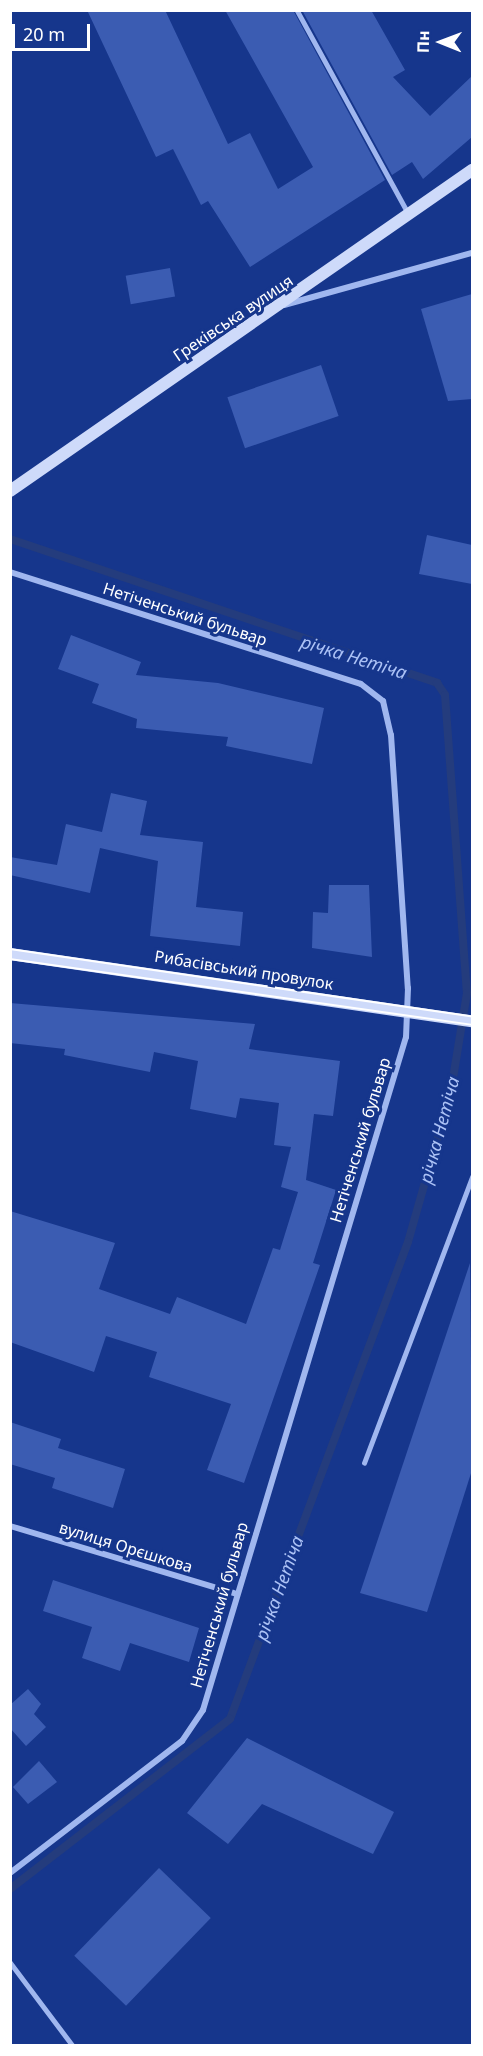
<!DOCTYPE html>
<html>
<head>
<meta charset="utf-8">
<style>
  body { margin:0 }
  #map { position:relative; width:483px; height:2056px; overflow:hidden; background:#16368c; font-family:"Noto Sans",sans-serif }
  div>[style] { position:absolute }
  .stream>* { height:8px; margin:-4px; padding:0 4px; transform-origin:4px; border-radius:4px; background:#243c7d }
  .building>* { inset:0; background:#3b5cb2; transform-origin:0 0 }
  .lane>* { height:4.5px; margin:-2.25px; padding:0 2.25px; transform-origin:2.25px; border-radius:2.25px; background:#a0b7ef }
  .street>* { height:6px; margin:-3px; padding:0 3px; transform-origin:3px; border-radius:3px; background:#a0b7ef }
  .secondary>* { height:12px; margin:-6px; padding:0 6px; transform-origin:6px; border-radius:6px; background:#cedafa }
  .tram>* { height:1.5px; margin:-0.75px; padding:0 0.75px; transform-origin:0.75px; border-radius:0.75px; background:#fff }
  span { translate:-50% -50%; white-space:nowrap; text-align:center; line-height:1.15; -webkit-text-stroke:6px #16368c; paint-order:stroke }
  .street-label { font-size:16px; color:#fff }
  .water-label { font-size:18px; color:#acc2f6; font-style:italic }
  .frame { position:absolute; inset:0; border:12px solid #fff; pointer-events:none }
  .north { position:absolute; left:411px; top:12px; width:60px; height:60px; -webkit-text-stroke:4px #16368c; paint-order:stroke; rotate:271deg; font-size:16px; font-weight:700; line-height:24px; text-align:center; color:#fff }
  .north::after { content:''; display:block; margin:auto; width:21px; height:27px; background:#fff; clip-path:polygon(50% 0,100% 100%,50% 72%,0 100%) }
  .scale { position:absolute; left:12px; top:24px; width:78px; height:27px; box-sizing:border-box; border:3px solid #fff; border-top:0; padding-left:8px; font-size:18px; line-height:21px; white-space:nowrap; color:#fff; -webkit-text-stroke:4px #16368c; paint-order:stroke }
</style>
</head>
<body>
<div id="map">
  <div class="stream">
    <i style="left:10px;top:539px;width:451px;rotate:18.6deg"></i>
    <i style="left:437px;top:683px;width:14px;rotate:56deg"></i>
    <i style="left:445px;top:695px;width:299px;rotate:85.8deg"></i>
    <i style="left:467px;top:993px;width:99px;rotate:99.3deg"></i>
    <i style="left:451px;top:1091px;width:157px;rotate:105.9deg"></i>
    <i style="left:408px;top:1242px;width:509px;rotate:110.46deg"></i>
    <i style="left:230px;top:1719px;width:278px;rotate:142.3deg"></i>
  </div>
  <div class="building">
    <i style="clip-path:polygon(87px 10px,165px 10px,228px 144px,250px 133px,278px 189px,313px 167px,225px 10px,293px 10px,385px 180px,250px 267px,208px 201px,201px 205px,173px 149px,156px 157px)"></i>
    <i style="clip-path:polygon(302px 10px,371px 10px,405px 70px,393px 77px,430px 116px,472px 76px,472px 137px,423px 179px,412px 162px,392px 175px)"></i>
    <i style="left:170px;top:268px;width:29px;height:45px;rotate:80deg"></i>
    <i style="clip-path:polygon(472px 294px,472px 399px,448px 401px,421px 309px)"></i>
    <i style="left:321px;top:365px;width:54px;height:99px;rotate:71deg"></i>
    <i style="clip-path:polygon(427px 535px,472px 545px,472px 584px,419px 574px)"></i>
    <i style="clip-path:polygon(71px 635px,141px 662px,136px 675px,218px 683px,324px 708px,312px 764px,226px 746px,228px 737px,136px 728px,137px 719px,92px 703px,99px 684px,58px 669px)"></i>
    <i style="clip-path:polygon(111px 793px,147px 801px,140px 835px,203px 842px,196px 907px,243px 912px,240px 946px,150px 936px,158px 861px,100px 848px,90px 893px,10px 875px,10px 857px,57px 865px,66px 824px,102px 832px)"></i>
    <i style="clip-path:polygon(329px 885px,369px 885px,372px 957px,312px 948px,313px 912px,328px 913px)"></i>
    <i style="clip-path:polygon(10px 1003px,255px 1024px,249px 1049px,340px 1061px,333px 1116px,314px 1114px,306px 1180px,336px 1190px,313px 1263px,320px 1265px,244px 1483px,207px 1470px,231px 1404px,149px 1377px,157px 1352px,106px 1336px,94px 1372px,10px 1342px,10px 1211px,115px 1243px,99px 1289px,170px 1314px,177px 1297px,246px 1324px,273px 1248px,280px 1250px,298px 1192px,281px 1187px,291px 1147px,274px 1145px,279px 1103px,240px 1098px,236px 1118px,190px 1109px,198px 1061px,154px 1052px,150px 1072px,64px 1055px,65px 1049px,10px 1043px)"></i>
    <i style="clip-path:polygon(470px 1263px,472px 1470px,427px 1612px,360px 1593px)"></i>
    <i style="clip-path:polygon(10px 1422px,61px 1439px,58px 1448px,125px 1469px,113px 1508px,52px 1488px,55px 1478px,10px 1464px)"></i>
    <i style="clip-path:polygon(53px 1580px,199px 1628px,189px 1662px,130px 1643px,120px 1671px,82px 1658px,92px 1627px,43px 1611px)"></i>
    <i style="clip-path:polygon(28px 1689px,41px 1704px,34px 1714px,46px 1727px,26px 1746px,10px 1728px,10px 1705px)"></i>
    <i style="clip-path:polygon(247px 1738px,394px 1812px,373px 1854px,262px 1804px,228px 1844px,187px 1813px)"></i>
    <i style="clip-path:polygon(39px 1761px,57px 1782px,28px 1804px,13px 1787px)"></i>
    <i style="left:159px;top:1868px;width:72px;height:122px;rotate:44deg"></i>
  </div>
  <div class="lane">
    <i style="left:297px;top:10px;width:231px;rotate:61.3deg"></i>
    <i style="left:364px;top:1463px;width:306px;rotate:-69.3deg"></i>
    <i style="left:10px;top:1962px;width:105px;rotate:53.1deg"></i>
  </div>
  <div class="street">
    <i style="left:284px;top:305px;width:195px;rotate:-15.5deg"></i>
    <i style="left:10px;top:572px;width:368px;rotate:17.7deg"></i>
    <i style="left:361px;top:684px;width:28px;rotate:38deg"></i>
    <i style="left:383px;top:701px;width:35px;rotate:77deg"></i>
    <i style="left:391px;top:735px;width:254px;rotate:86.2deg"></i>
    <i style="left:408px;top:988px;width:49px;rotate:92.3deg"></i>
    <i style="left:406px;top:1037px;width:703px;rotate:106.79deg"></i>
    <i style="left:203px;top:1710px;width:37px;rotate:124deg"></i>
    <i style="left:182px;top:1741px;width:217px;rotate:142.5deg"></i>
    <i style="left:10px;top:1526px;width:234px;rotate:16.7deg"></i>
  </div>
  <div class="secondary">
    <i style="left:10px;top:491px;width:563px;rotate:-34.79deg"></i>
    <i style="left:10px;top:954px;width:467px;rotate:8.3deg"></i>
  </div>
  <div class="tram">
    <i style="left:10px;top:949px;width:467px;rotate:8.3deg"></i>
    <i style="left:10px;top:959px;width:467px;rotate:8.1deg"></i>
  </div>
  <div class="street-label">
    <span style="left:233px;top:318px;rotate:-34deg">Греківська вулиця</span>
    <span style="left:185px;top:614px;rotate:18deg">Нетіченський бульвар</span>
    <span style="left:244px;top:970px;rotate:9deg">Рибасівський провулок</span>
    <span style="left:360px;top:1140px;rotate:-73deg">Нетіченський бульвар</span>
    <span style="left:126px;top:1547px;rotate:17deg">вулиця Орєшкова</span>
    <span style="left:219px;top:1605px;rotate:-74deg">Нетіченський бульвар</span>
  </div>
  <div class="water-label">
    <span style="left:354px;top:657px;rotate:17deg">річка Нетіча</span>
    <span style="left:439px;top:1130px;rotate:-75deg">річка Нетіча</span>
    <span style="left:279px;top:1588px;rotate:-70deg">річка Нетіча</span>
  </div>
  <div class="frame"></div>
  <div class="north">Пн</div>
  <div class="scale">20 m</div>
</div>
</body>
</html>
